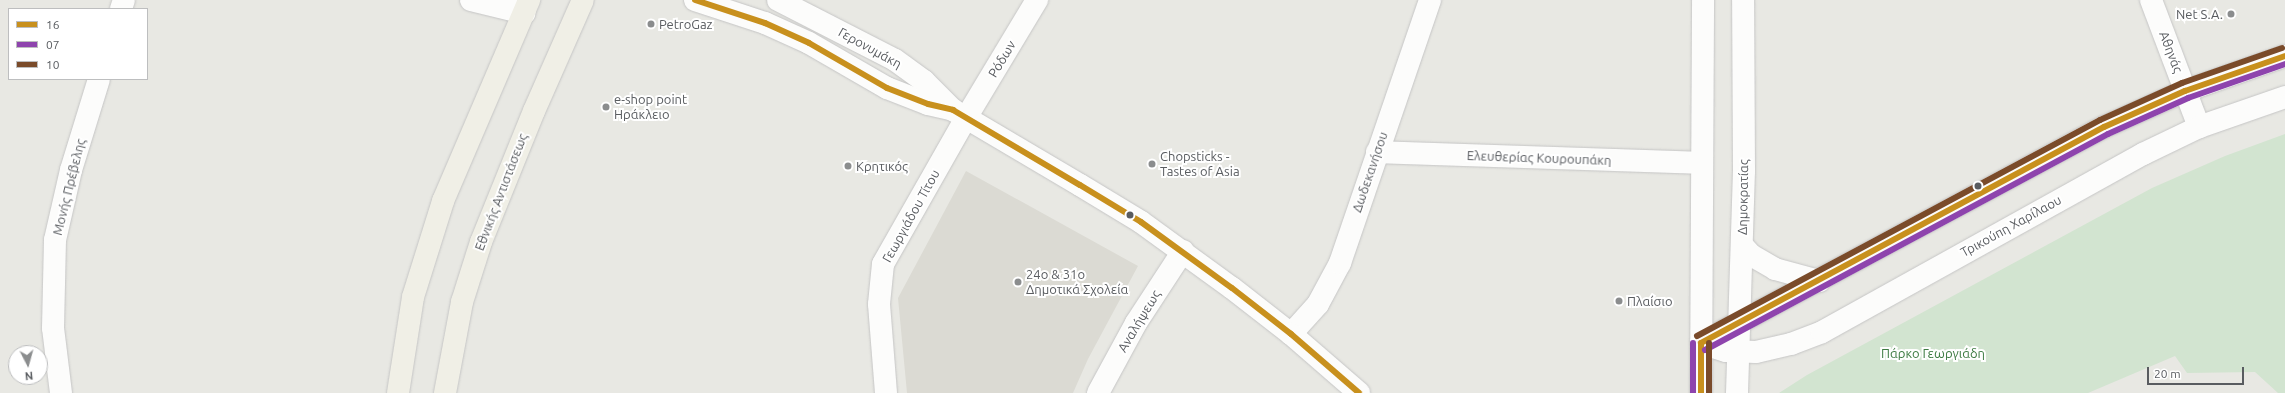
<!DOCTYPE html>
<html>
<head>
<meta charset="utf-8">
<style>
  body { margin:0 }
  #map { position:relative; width:2285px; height:393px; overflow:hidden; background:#e8e8e3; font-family:Ubuntu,sans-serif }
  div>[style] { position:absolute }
  .education>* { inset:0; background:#dbdad3 }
  .green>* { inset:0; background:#d2e4d0 }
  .roads { filter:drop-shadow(0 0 1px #c5c5c5) drop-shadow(0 0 1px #c5c5c5) }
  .street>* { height:22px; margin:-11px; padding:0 11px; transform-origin:11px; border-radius:11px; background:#fcfcfb }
  .secondary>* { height:22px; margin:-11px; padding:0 11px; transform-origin:11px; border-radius:11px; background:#fcfcfb }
  .primary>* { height:22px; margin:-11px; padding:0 11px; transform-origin:11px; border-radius:11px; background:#f0efe6 }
  .bus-1>* { height:6px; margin:-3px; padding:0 3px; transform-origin:3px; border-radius:3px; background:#c8901d }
  .bus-2>* { height:6px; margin:-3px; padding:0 3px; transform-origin:3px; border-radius:3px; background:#8e44ad }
  .bus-3>* { height:6px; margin:-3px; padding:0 3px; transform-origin:3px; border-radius:3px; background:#7a4b2a }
  .dots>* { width:11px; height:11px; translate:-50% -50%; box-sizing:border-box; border:2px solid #fff; border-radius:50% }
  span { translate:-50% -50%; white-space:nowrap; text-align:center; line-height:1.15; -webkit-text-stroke:4px #fff; paint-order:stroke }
  .poi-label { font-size:13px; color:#595c60 }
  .right { translate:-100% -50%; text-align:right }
  .left { translate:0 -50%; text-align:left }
  .street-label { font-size:13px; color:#595c60 }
  .park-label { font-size:13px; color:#3d7b42 }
  .legend { position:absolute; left:8px; top:8px; width:140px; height:72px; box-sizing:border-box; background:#fff; border:1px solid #bdbebf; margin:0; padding:5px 7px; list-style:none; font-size:12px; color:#595c60 }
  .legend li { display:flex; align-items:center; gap:8px; height:20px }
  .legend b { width:20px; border:1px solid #bdbebf }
  .north { position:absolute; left:8px; top:345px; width:40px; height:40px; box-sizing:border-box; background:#fff; border:1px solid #bdbebf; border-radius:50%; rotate:174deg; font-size:11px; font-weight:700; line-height:16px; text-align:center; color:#595c60 }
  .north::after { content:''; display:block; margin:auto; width:14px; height:18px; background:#8b8d8e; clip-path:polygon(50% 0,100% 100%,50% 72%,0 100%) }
  .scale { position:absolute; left:2147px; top:367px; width:97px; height:18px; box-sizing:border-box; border:2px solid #595c60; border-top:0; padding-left:5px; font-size:12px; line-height:14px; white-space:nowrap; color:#595c60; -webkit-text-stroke:3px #fff; paint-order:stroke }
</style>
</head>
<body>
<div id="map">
  <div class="education">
    <i style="clip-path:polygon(966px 171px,1138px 266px,1088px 359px,1073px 393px,907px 393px,898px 298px)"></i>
  </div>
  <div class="green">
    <i style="clip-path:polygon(2285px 134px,2285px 393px,2278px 393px,2255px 372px,2187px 373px,2175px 356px,2088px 393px,1779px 393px,1807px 375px,2152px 188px,2225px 156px)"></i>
  </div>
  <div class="roads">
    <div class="street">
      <i style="left:471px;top:0;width:55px;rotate:13.8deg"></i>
      <i style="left:2151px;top:0;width:136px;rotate:69.3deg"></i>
      <i style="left:121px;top:9px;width:9px;rotate:-72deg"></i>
      <i style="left:1377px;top:152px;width:325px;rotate:1.9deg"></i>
      <i style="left:1291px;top:334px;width:40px;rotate:-48deg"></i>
      <i style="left:1318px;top:304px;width:47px;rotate:-61.8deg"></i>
      <i style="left:1340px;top:263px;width:278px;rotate:-71.1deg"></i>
      <i style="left:61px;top:393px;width:65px;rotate:-97deg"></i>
      <i style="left:53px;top:328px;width:88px;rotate:-88.7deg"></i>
      <i style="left:55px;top:240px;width:72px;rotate:-77.1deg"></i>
      <i style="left:71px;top:170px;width:95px;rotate:-72.9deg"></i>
      <i style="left:886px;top:393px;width:89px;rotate:-94.5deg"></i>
      <i style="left:879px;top:304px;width:40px;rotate:-84.3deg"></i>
      <i style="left:883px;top:264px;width:168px;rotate:-60.4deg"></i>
      <i style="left:966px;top:118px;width:138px;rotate:-59deg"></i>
      <i style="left:1098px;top:393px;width:80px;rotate:-61.5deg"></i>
      <i style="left:1136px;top:323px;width:86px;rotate:-56.9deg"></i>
    </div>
    <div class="secondary">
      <i style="left:695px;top:0;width:74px;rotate:18.2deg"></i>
      <i style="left:765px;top:23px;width:48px;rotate:24.4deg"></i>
      <i style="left:809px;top:43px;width:90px;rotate:30deg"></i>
      <i style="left:887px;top:88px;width:44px;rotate:21.3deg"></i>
      <i style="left:928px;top:104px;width:26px;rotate:13deg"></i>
      <i style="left:953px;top:110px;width:147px;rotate:30.6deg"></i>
      <i style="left:1080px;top:185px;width:71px;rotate:31.2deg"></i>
      <i style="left:1141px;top:222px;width:112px;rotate:36deg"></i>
      <i style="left:1232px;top:288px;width:75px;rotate:37.9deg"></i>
      <i style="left:1291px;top:334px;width:90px;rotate:40.9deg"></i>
      <i style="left:778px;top:0;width:131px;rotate:27.1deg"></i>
      <i style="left:895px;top:60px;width:36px;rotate:36deg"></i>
      <i style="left:924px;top:81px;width:41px;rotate:45deg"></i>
      <i style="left:1742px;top:245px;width:13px;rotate:48deg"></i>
      <i style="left:1751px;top:255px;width:28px;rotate:30deg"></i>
      <i style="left:1775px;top:269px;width:46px;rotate:15.3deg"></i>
      <i style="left:1701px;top:343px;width:457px;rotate:-28.2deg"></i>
      <i style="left:2104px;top:127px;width:89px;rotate:-24deg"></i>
      <i style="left:2185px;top:91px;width:106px;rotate:-19.3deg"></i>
      <i style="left:1701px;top:343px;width:26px;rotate:18deg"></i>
      <i style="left:1726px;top:351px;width:30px;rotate:2deg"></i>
      <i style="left:1756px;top:352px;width:36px;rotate:-13deg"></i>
      <i style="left:1791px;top:344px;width:33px;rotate:-21deg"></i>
      <i style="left:1822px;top:332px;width:367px;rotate:-29deg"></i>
      <i style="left:2143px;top:154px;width:62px;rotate:-25.7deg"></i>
      <i style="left:2199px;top:127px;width:91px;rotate:-19.2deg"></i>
      <i style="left:1701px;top:393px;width:393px;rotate:-89.7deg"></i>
      <i style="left:1737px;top:393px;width:222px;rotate:-88.2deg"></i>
      <i style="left:1744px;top:171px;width:171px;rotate:-90.3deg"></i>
    </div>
    <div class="primary">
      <i style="left:398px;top:393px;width:97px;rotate:-81.1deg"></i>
      <i style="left:413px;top:297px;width:101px;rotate:-72.6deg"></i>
      <i style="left:443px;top:201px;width:219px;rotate:-66.8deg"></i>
      <i style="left:445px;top:393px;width:93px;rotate:-79.4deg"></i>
      <i style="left:462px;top:302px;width:63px;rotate:-72.4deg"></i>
      <i style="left:481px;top:242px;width:141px;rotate:-68deg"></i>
      <i style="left:534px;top:111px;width:121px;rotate:-66.2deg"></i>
    </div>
  </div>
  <div class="bus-1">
    <i style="left:695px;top:0;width:74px;rotate:18.2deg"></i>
    <i style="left:765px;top:23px;width:48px;rotate:24.4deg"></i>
    <i style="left:809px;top:43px;width:90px;rotate:30deg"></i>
    <i style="left:887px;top:88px;width:44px;rotate:21.3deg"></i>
    <i style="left:928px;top:104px;width:26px;rotate:13deg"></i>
    <i style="left:953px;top:110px;width:147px;rotate:30.6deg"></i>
    <i style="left:1080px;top:185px;width:71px;rotate:31.2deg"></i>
    <i style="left:1141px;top:222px;width:112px;rotate:36deg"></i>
    <i style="left:1232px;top:288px;width:75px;rotate:37.9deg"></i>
    <i style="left:1291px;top:334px;width:90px;rotate:40.9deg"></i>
    <i style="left:1701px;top:393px;width:50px;rotate:-90deg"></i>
    <i style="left:1701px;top:343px;width:457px;rotate:-28.2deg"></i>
    <i style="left:2104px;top:127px;width:89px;rotate:-24deg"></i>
    <i style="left:2185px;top:91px;width:106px;rotate:-19.3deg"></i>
  </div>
  <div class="bus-2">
    <i style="left:1693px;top:343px;width:50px;rotate:90deg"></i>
    <i style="left:1705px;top:350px;width:457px;rotate:-28.2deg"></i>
    <i style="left:2108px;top:134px;width:88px;rotate:-24.2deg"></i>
    <i style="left:2188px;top:98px;width:103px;rotate:-19.3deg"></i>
  </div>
  <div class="bus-3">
    <i style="left:1697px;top:336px;width:457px;rotate:-28.2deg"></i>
    <i style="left:2100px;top:120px;width:90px;rotate:-24.3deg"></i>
    <i style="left:2182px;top:83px;width:106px;rotate:-19.3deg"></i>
    <i style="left:1709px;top:343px;width:50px;rotate:90deg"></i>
  </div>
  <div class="dots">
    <i style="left:2231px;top:14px;background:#8b8d8e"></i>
    <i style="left:651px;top:24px;background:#8b8d8e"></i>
    <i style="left:606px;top:107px;background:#8b8d8e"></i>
    <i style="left:1152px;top:164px;background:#8b8d8e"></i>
    <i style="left:848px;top:166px;background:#8b8d8e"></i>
    <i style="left:1978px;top:186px;background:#595c60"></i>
    <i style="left:1130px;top:215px;background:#595c60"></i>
    <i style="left:1018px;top:282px;background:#8b8d8e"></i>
    <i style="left:1619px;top:301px;background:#8b8d8e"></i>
  </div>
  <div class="poi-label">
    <span class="right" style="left:2223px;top:14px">Net S.A.</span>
    <span class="left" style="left:659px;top:24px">PetroGaz</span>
    <span class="left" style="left:614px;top:107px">e-shop point<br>Ηράκλειο</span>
    <span class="left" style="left:1160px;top:164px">Chopsticks -<br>Tastes of Asia</span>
    <span class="left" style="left:856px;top:166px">Κρητικός</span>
    <span class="left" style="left:1026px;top:282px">24ο &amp; 31ο<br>Δημοτικά Σχολεία</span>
    <span class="left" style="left:1627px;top:301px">Πλαίσιο</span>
  </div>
  <div class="street-label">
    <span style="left:870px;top:48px;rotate:29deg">Γερονυμάκη</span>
    <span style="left:2171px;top:52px;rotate:69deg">Αθηνάς</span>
    <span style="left:1002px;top:59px;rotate:-59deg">Ρόδων</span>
    <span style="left:1539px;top:158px;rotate:2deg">Ελευθερίας Κουρουπάκη</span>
    <span style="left:1370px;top:172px;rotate:-71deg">Δωδεκανήσου</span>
    <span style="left:69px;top:187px;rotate:-76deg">Μονής Πρέβελης</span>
    <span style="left:501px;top:192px;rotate:-69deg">Εθνικής Αντιστάσεως</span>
    <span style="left:1743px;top:197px;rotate:-89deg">Δημοκρατίας</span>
    <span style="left:911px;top:216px;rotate:-61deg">Γεωργιάδου Τίτου</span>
    <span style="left:2011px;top:226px;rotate:-29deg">Τρικούπη Χαρίλαου</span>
    <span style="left:1139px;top:321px;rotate:-59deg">Αναλήψεως</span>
  </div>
  <div class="park-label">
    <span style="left:1933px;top:353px">Πάρκο Γεωργιάδη</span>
  </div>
  <ul class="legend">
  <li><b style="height:5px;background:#c8901d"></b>16</li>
  <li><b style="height:5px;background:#8e44ad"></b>07</li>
  <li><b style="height:5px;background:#7a4b2a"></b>10</li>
  </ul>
  <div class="north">N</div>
  <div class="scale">20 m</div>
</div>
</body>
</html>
